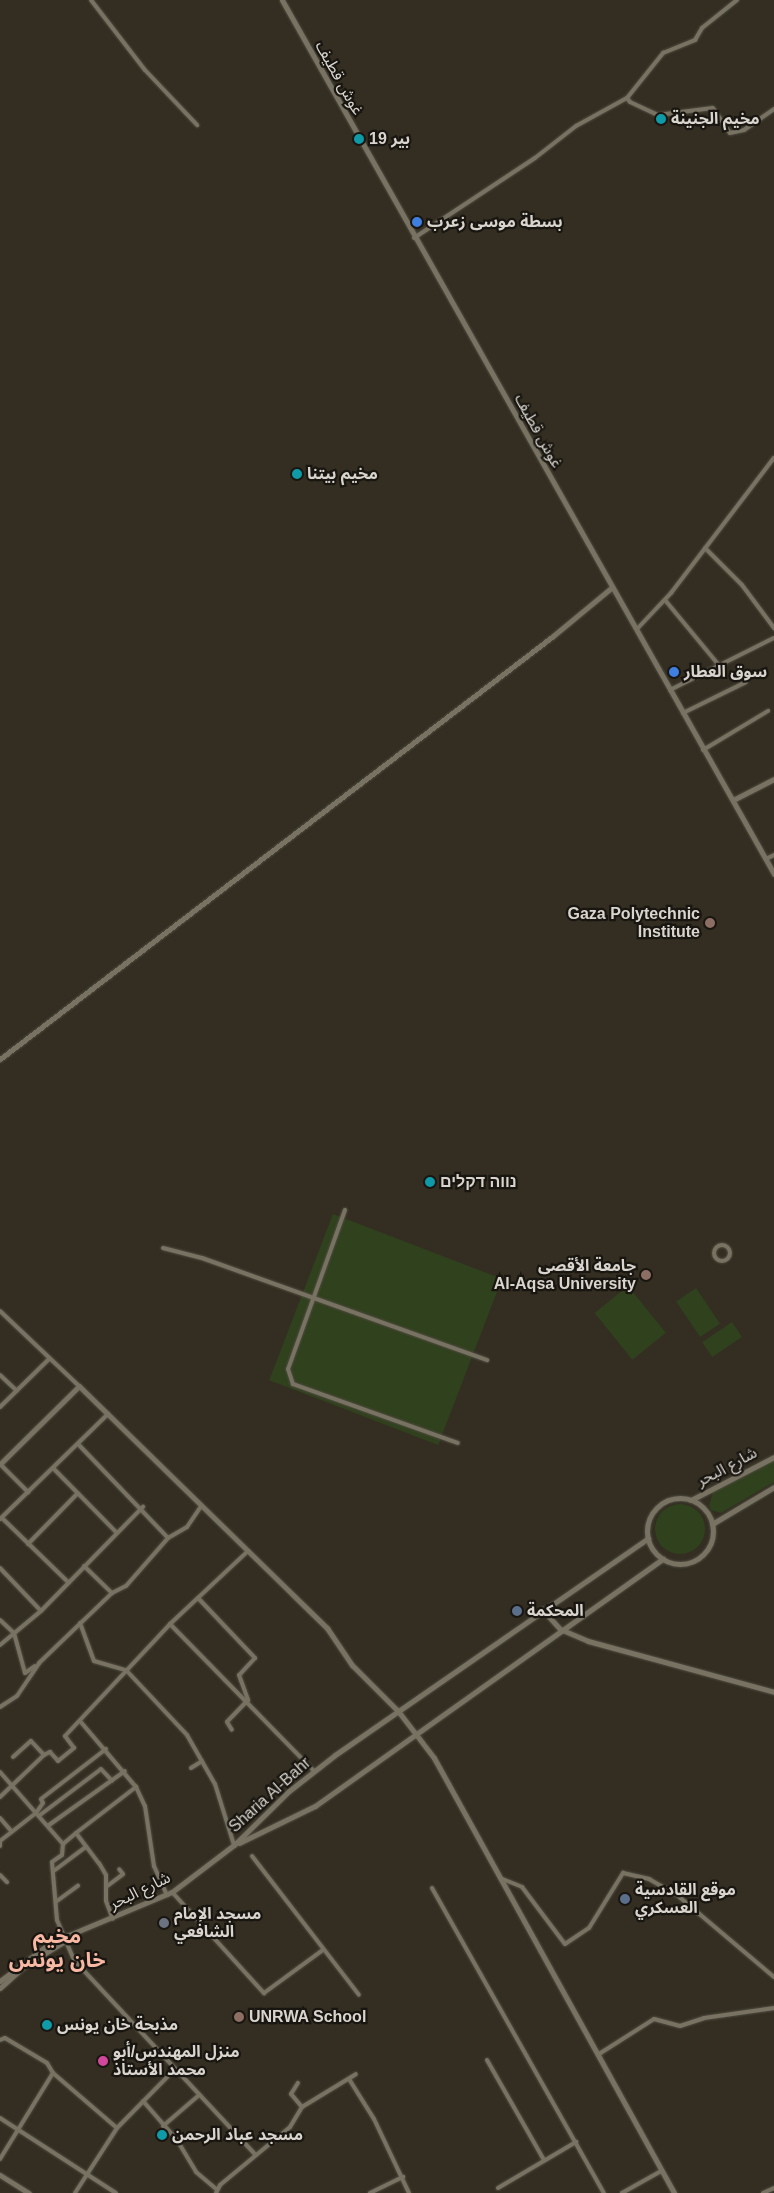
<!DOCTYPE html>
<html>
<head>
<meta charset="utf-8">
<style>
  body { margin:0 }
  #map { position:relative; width:774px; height:2193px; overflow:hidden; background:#332e21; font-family:Helvetica,"Noto Sans Arabic","Noto Sans Hebrew",sans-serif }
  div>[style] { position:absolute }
  .green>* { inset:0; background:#30411d; transform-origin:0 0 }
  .round { border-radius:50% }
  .roads { filter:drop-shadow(0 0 1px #504b41) drop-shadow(0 0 1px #504b41) }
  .street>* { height:4px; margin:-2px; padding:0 2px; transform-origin:2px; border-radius:2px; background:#787263 }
  .street>.ring { margin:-2px; padding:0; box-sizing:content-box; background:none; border:4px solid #787263; border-radius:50% }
  .secondary>* { height:5px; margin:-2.5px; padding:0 2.5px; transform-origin:2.5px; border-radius:2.5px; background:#787263 }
  .secondary>.ring { margin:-2.5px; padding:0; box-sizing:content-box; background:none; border:5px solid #787263; border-radius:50% }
  .dots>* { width:14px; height:14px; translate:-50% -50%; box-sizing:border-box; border:2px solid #191611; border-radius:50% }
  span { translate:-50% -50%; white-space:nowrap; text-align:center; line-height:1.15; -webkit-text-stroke:4.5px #191611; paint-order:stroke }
  .street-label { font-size:16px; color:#d9d5ce }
  .poi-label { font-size:16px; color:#d9d5ce; font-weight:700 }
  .left { translate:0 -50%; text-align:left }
  .right { translate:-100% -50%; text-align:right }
  .district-label { font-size:21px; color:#f8b8a3; font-weight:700 }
</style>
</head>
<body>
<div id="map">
  <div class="green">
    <i style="left:333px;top:1214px;width:181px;height:178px;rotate:21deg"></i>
    <i style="left:628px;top:1286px;width:60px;height:43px;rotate:51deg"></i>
    <i style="left:696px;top:1288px;width:43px;height:24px;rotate:56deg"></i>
    <i style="left:732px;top:1322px;width:18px;height:36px;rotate:56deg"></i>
    <i style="clip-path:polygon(774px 1460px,774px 1482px,721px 1513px,711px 1510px,709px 1505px,713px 1492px)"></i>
    <i class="round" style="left:655px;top:1504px;width:50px;height:50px"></i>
  </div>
  <div class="roads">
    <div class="street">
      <i style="left:91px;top:0;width:88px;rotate:52.4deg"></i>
      <i style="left:145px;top:70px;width:76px;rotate:46.6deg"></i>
      <i style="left:627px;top:98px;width:5px;rotate:53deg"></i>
      <i style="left:630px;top:102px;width:31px;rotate:25deg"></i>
      <i style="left:658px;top:115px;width:55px;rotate:-7.3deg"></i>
      <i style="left:713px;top:108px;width:30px;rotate:56deg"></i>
      <i style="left:730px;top:133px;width:14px;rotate:-12deg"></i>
      <i style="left:744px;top:130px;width:37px;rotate:-35deg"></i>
      <i style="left:414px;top:238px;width:145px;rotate:-33.5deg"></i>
      <i style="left:535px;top:158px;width:52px;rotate:-38deg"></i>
      <i style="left:576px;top:126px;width:58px;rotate:-28.8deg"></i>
      <i style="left:627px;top:98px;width:58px;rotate:-51.3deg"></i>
      <i style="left:663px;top:53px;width:35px;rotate:-22deg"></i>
      <i style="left:695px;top:40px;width:14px;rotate:-60deg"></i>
      <i style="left:702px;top:28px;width:45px;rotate:-38.7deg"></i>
      <i style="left:705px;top:548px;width:52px;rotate:45deg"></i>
      <i style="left:742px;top:585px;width:54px;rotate:53.3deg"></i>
      <i style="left:665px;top:600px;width:83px;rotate:50.4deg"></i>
      <i style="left:637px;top:629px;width:50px;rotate:-46.6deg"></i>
      <i style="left:671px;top:593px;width:170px;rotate:-52.7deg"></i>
      <i style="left:670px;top:690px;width:116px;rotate:-26.6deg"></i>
      <i style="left:683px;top:713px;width:70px;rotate:-26.2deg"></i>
      <i style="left:703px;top:750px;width:76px;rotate:-31deg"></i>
      <i style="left:766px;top:859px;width:9px;rotate:-27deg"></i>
      <i style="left:345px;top:1210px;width:169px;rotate:109.7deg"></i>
      <i style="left:288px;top:1369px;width:16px;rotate:72deg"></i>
      <i style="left:293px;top:1384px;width:175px;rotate:19.7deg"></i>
      <i class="ring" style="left:714px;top:1245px;width:12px;height:12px"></i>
      <i style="left:163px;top:1248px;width:40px;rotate:14.4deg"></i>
      <i style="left:202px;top:1258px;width:303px;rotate:19.7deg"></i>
      <i style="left:0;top:1311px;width:109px;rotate:43.5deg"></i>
      <i style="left:0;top:1375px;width:23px;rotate:43deg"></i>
      <i style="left:0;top:1407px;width:69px;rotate:-44.4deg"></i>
      <i style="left:78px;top:1444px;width:130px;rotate:46.2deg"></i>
      <i style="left:0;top:1464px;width:40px;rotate:45deg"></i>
      <i style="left:53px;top:1468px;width:91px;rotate:45.4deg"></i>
      <i style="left:2px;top:1518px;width:93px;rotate:44.1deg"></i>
      <i style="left:0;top:1519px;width:151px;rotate:-44.2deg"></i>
      <i style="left:28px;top:1544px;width:71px;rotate:-45.6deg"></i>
      <i style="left:84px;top:1566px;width:39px;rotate:44deg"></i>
      <i style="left:0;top:1568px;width:59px;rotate:46.4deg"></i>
      <i style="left:198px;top:1598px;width:83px;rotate:46.5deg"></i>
      <i style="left:255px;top:1658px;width:23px;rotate:133deg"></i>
      <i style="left:239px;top:1675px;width:27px;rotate:70deg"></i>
      <i style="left:248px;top:1700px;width:30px;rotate:134deg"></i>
      <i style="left:227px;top:1722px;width:9px;rotate:58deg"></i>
      <i style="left:0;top:1620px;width:19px;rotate:43deg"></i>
      <i style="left:14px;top:1633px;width:41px;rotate:74.6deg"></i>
      <i style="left:25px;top:1673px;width:12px;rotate:-35deg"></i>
      <i style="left:80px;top:1623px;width:40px;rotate:69.8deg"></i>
      <i style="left:94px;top:1661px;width:33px;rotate:16deg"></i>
      <i style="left:126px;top:1670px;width:89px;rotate:46.8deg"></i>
      <i style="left:187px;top:1735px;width:56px;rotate:60.3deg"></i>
      <i style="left:215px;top:1784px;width:64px;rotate:72.7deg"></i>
      <i style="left:170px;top:1624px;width:206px;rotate:45.6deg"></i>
      <i style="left:0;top:1645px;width:53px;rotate:-39.7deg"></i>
      <i style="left:41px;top:1611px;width:146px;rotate:-45.6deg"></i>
      <i style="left:0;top:1707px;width:20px;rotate:-33deg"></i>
      <i style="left:17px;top:1696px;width:40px;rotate:-56deg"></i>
      <i style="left:39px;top:1663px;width:101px;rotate:-43.8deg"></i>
      <i style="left:112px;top:1593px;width:16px;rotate:-27deg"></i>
      <i style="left:126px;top:1586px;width:64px;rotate:-48.8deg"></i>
      <i style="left:168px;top:1538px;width:22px;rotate:-30deg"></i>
      <i style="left:187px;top:1527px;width:25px;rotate:-56deg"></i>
      <i style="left:80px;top:1721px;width:87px;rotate:49.7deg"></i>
      <i style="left:136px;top:1787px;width:21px;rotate:65deg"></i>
      <i style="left:145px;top:1806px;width:61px;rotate:81.5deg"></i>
      <i style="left:154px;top:1866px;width:32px;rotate:66deg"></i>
      <i style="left:13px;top:1757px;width:24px;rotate:-42deg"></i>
      <i style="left:31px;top:1741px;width:19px;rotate:47deg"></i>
      <i style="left:191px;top:1768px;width:13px;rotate:-32deg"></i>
      <i style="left:0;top:1772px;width:96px;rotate:48.8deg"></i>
      <i style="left:63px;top:1844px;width:11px;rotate:95deg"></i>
      <i style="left:62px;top:1855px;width:12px;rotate:145deg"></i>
      <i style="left:52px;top:1862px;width:58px;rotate:85.1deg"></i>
      <i style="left:57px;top:1920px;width:43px;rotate:67deg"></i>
      <i style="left:74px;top:1960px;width:265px;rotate:47deg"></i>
      <i style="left:0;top:1797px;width:61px;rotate:-43.7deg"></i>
      <i style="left:44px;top:1755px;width:7px;rotate:-27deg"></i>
      <i style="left:50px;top:1752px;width:12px;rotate:48deg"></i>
      <i style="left:58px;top:1761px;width:21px;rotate:-39deg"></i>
      <i style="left:74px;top:1748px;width:15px;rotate:-127deg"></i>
      <i style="left:65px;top:1736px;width:154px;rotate:-46.8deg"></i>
      <i style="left:170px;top:1624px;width:107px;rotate:-43.1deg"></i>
      <i style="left:40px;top:1815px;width:76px;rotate:-37deg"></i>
      <i style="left:101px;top:1769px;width:16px;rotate:47deg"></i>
      <i style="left:0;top:1818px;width:18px;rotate:49deg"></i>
      <i style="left:49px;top:1825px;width:93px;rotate:-35.4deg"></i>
      <i style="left:76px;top:1833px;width:76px;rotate:-37.5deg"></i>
      <i style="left:63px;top:1844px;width:17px;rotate:-40deg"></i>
      <i style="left:76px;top:1833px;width:38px;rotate:53deg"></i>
      <i style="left:99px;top:1863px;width:14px;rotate:60deg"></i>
      <i style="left:106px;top:1875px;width:26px;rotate:90deg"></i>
      <i style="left:106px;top:1901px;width:19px;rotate:69deg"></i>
      <i style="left:0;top:1846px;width:5px;rotate:-90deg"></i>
      <i style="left:0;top:1841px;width:46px;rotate:-37.9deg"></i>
      <i style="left:36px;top:1813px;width:12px;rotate:-55deg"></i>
      <i style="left:43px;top:1803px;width:4px;rotate:-117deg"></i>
      <i style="left:41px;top:1799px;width:82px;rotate:-37.6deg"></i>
      <i style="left:252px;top:1856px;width:175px;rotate:52.4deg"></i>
      <i style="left:55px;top:1870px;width:39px;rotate:-37deg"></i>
      <i style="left:0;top:1875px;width:10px;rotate:45deg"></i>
      <i style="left:500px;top:1878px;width:24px;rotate:22deg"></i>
      <i style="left:522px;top:1887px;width:71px;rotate:53deg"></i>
      <i style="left:565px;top:1944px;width:29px;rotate:-34deg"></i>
      <i style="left:589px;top:1928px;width:65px;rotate:-58.3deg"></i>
      <i style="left:623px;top:1873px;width:27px;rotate:13deg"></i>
      <i style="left:649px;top:1879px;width:32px;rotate:30deg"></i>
      <i style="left:677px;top:1895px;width:127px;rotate:40.2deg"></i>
      <i style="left:106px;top:1887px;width:21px;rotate:-37deg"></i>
      <i style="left:123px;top:1874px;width:6px;rotate:-129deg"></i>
      <i style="left:432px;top:1888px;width:350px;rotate:60.6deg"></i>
      <i style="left:172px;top:1892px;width:137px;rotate:47.7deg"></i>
      <i style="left:264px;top:1993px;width:73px;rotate:-36.1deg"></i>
      <i style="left:57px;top:1901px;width:26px;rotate:-36deg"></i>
      <i style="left:0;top:2040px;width:5px;rotate:-22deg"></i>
      <i style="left:5px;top:2038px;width:49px;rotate:30.8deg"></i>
      <i style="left:47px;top:2063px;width:12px;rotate:59deg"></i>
      <i style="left:53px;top:2073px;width:84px;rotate:40.7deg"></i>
      <i style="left:599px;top:2054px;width:65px;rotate:-32.5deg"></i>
      <i style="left:654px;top:2019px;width:27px;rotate:15deg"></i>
      <i style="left:680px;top:2026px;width:25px;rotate:-18deg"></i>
      <i style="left:704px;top:2018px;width:71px;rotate:-8.1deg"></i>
      <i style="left:487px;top:2060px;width:115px;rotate:60.3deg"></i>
      <i style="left:349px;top:2079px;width:47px;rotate:58deg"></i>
      <i style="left:374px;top:2119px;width:82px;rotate:64.7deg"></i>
      <i style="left:143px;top:2101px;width:52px;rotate:48.9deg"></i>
      <i style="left:177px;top:2140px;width:37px;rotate:59deg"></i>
      <i style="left:196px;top:2172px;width:26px;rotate:40deg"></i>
      <i style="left:302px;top:2107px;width:63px;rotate:-31.4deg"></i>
      <i style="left:0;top:2118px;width:138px;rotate:32.9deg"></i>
      <i style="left:163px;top:2126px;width:48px;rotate:-40.7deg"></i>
      <i style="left:0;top:2159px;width:101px;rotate:-58.4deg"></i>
      <i style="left:498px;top:2188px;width:91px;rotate:-30.5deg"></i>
      <i style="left:75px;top:2193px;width:77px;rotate:-57.1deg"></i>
      <i style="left:117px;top:2128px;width:83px;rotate:-45.5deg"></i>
      <i style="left:216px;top:2193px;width:9px;rotate:-63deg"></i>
      <i style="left:220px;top:2185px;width:91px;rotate:-39.6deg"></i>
      <i style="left:290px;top:2127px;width:23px;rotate:-59deg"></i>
      <i style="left:302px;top:2107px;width:17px;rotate:-130deg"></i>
      <i style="left:291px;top:2094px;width:13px;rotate:-58deg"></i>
      <i style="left:370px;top:2193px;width:37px;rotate:-26deg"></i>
      <i style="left:622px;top:2193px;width:45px;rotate:-29.4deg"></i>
      <i style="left:763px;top:2193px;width:12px;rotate:-24deg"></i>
    </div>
    <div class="secondary">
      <i style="left:282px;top:0;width:1003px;rotate:60.62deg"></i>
      <i style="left:733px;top:800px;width:46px;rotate:-27.1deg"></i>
      <i style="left:0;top:1059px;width:696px;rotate:-37.41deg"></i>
      <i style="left:553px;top:636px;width:75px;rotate:-39.6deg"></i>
      <i style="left:0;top:1464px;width:111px;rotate:-44.6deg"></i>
      <i style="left:79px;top:1386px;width:347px;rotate:44.3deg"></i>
      <i style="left:327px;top:1628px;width:45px;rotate:56deg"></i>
      <i style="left:352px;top:1665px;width:65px;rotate:45deg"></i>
      <i style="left:398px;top:1711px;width:59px;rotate:52.5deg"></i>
      <i style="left:434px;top:1758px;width:497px;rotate:61.1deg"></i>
      <i class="ring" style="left:647px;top:1498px;width:61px;height:61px"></i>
      <i style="left:691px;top:1500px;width:93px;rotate:-27.4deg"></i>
      <i style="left:712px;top:1524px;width:72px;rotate:-30.8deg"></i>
      <i style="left:542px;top:1609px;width:27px;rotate:48deg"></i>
      <i style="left:560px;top:1629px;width:30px;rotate:23deg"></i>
      <i style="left:588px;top:1641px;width:193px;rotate:15.3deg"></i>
      <i style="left:239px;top:1843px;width:85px;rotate:-26deg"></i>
      <i style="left:315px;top:1806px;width:427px;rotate:-35.4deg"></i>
      <i style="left:0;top:1981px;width:63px;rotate:-37.2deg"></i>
      <i style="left:50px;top:1943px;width:132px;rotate:-22.7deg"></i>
      <i style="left:172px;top:1892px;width:78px;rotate:-37.2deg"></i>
      <i style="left:234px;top:1845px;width:77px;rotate:-44.5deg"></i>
      <i style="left:289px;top:1791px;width:58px;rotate:-38deg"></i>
      <i style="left:335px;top:1755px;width:381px;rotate:-34.7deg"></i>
      <i style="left:0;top:1988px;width:36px;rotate:-42deg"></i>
      <i style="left:27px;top:1964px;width:50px;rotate:-31.2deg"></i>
      <i style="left:0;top:2175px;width:34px;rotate:32deg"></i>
    </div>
  </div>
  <div class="dots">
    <i style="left:661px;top:119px;background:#0f9aa8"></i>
    <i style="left:359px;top:139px;background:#0f9aa8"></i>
    <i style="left:417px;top:222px;background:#3f7fe0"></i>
    <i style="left:297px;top:474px;background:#0f9aa8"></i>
    <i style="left:674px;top:672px;background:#3f7fe0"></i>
    <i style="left:710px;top:923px;background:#8d6e63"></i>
    <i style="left:430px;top:1182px;background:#0f9aa8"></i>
    <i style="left:646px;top:1275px;background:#8d6e63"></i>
    <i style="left:517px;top:1611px;background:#5c6f8a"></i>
    <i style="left:625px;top:1899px;background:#5c6f8a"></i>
    <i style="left:164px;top:1923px;background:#6b7280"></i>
    <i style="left:239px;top:2017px;background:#8d6e63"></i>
    <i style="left:47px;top:2025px;background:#0f9aa8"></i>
    <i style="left:103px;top:2061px;background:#d1479c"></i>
    <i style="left:162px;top:2135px;background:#0f9aa8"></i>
  </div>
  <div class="street-label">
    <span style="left:339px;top:78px;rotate:61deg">غوش قطيف</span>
    <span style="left:538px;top:431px;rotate:61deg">غوش قطيف</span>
    <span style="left:727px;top:1467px;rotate:-28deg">شارع البحر</span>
    <span style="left:270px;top:1795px;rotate:-42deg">Sharia Al-Bahr</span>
    <span style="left:140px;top:1891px;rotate:-26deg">شارع البحر</span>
  </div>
  <div class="poi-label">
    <span class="left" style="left:671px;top:119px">مخيم الجنينة</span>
    <span class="left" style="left:369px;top:139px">بير 19</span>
    <span class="left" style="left:427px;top:222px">بسطة موسى زعرب</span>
    <span class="left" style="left:307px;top:474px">مخيم بيتنا</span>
    <span class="left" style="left:684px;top:672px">سوق العطار</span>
    <span class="right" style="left:700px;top:923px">Gaza Polytechnic<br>Institute</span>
    <span class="left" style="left:440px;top:1182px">נווה דקלים</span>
    <span class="right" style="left:636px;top:1275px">جامعة الأقصى<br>Al-Aqsa University</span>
    <span class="left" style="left:527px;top:1611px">المحكمة</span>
    <span class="left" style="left:635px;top:1899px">موقع القادسية<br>العسكري</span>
    <span class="left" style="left:174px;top:1923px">مسجد الإمام<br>الشافعي</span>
    <span class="left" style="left:249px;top:2017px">UNRWA School</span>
    <span class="left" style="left:57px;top:2025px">مذبحة خان يونس</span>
    <span class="left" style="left:113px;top:2061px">منزل المهندس/أبو<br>محمد الأستاذ</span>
    <span class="left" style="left:172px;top:2135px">مسجد عباد الرحمن</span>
  </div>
  <div class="district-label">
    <span style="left:57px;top:1948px">مخيم<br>خان يونس</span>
  </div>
</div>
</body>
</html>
